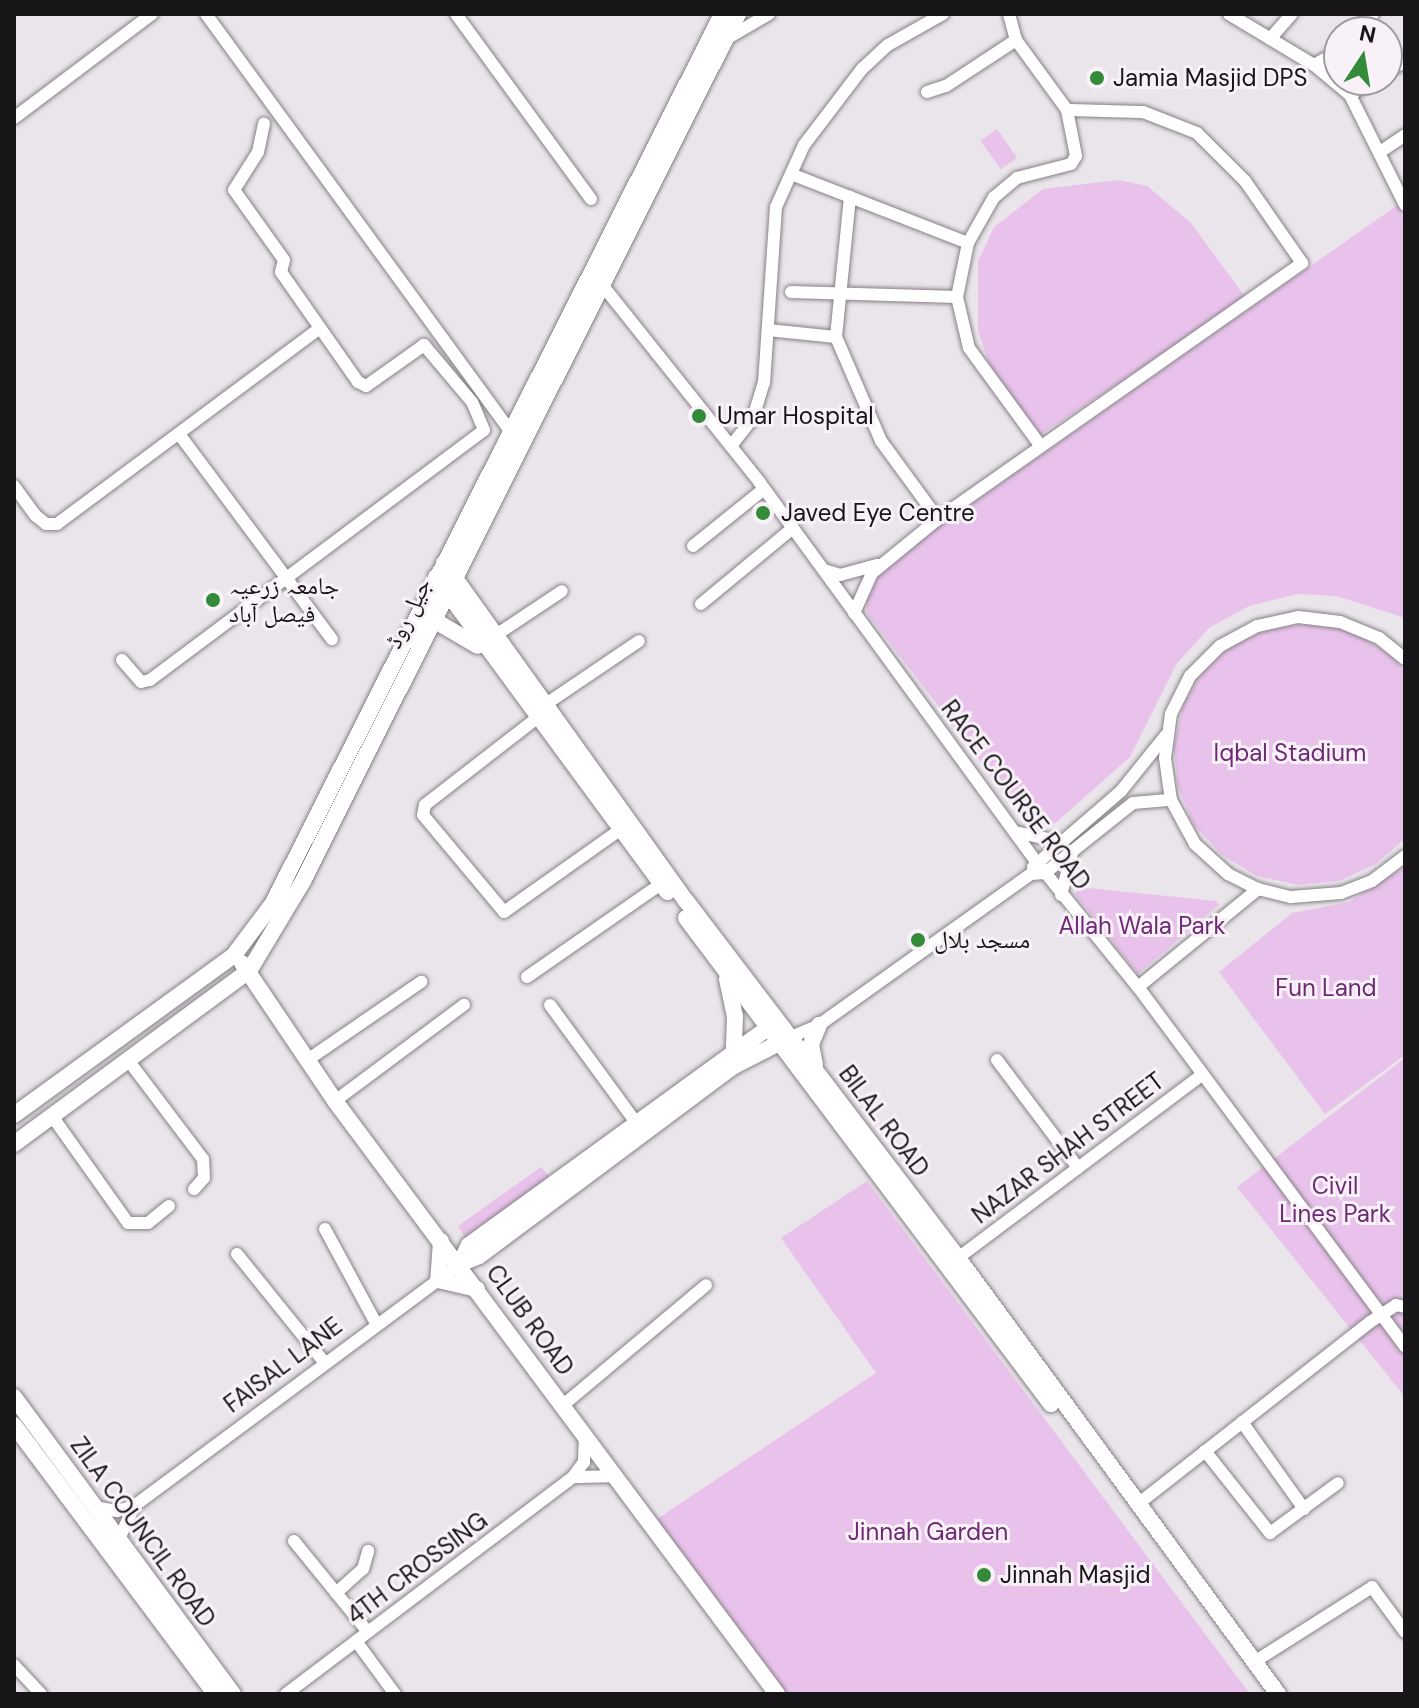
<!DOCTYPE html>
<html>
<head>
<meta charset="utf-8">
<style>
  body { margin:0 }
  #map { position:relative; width:1419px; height:1708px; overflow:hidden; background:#eae5eb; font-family:"DM Sans","Noto Naskh Arabic",sans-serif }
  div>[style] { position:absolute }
  .green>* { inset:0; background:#e9c2eb; transform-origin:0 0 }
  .roads { filter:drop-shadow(0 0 2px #868186) drop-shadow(0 0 2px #868186) }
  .minor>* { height:12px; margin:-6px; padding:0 6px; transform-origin:6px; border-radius:6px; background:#fff }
  .major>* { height:16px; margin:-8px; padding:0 8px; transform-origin:8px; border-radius:8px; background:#fff }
  .dots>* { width:22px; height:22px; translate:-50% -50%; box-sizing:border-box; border:4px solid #f8f2f8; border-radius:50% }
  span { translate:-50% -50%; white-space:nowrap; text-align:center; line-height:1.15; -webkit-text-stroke:6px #f8f2f8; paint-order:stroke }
  .poi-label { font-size:24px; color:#171517 }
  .left { translate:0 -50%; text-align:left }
  .street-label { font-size:24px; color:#171517 }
  .park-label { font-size:24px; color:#6e2974 }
  .frame { position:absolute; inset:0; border:16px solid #171517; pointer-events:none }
  .north { position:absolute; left:1323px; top:16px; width:80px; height:80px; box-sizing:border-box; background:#f8f2f8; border:2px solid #9e9a9e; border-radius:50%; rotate:12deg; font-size:22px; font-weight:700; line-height:32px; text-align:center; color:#171517 }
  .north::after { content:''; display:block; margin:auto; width:28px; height:36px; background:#338a39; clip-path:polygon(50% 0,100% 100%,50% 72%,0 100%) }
</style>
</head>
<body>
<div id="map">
  <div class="green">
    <i style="left:997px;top:129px;width:35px;height:20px;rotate:55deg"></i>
    <i style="clip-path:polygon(1119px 180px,1147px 186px,1191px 223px,1246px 298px,1040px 435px,990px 366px,978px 331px,978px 261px,994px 227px,1043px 189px)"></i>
    <i style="clip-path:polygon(1399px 204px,1405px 226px,1405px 618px,1337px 596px,1297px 594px,1249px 606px,1209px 628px,1177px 663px,1130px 757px,1052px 826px,1036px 827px,1016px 808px,867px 613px,867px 588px,879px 569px)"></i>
    <i style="clip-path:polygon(1313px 624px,1353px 632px,1388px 653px,1405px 672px,1405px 839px,1376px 864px,1339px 881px,1298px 885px,1257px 876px,1222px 855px,1194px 825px,1178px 787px,1174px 746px,1183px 706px,1203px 671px,1234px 644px,1272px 628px)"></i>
    <i style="clip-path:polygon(1405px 867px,1405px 1055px,1325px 1114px,1219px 972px,1292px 913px,1349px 902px)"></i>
    <i style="clip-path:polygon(1078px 887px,1216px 901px,1219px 905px,1138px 974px,1075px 894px)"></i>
    <i style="clip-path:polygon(1405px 1058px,1405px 1397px,1237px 1187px)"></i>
    <i style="clip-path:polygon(541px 1167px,550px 1177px,466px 1239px,458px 1226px)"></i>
    <i style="clip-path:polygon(867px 1181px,1250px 1694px,780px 1694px,651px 1523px,876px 1373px,781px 1238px)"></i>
  </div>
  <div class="roads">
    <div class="minor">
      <i style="left:206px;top:14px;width:512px;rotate:53.89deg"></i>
      <i style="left:456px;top:14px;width:229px;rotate:53.9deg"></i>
      <i style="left:1009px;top:14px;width:27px;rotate:75deg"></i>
      <i style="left:1016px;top:40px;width:87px;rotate:53.9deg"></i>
      <i style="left:1067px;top:110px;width:47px;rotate:78.9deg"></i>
      <i style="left:1076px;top:156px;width:9px;rotate:122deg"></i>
      <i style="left:1071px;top:164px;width:56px;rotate:165.5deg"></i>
      <i style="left:1017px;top:178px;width:30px;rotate:140deg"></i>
      <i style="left:994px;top:197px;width:53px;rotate:119.5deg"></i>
      <i style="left:968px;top:243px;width:55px;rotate:101.5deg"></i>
      <i style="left:957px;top:297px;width:52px;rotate:76.8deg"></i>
      <i style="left:969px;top:348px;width:120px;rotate:53.8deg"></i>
      <i style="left:1229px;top:14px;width:99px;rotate:31deg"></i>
      <i style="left:1314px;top:65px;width:47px;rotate:39.8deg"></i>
      <i style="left:1350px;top:95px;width:123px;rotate:63.4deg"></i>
      <i style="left:1368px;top:32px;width:11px;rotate:-112deg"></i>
      <i style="left:1364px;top:22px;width:12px;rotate:-42deg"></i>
      <i style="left:726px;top:39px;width:50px;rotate:-30.2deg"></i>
      <i style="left:1270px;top:39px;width:33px;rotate:-49deg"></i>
      <i style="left:1314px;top:65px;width:29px;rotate:-29deg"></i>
      <i style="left:1387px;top:72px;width:21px;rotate:-31deg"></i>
      <i style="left:927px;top:92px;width:20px;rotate:-18deg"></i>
      <i style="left:946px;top:86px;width:84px;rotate:-33.3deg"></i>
      <i style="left:1350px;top:95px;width:28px;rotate:-32deg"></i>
      <i style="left:14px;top:118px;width:173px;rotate:-37deg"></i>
      <i style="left:1380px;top:152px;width:30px;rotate:-34deg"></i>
      <i style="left:791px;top:174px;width:190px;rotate:21.3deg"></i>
      <i style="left:599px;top:281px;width:258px;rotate:51.4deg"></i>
      <i style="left:760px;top:483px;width:467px;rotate:53.9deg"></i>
      <i style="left:1035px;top:860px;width:164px;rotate:51deg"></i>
      <i style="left:1138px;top:987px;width:448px;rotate:53.4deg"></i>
      <i style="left:791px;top:292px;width:166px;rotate:1.7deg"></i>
      <i style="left:768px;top:330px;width:68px;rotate:5.9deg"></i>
      <i style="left:836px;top:337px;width:113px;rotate:66.6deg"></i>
      <i style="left:881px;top:441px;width:97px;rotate:53.8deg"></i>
      <i style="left:836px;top:337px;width:141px;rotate:-84.3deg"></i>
      <i style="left:179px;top:434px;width:256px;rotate:53.3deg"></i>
      <i style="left:731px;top:446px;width:36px;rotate:-52deg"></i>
      <i style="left:753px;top:418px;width:37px;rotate:-73deg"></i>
      <i style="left:764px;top:383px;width:176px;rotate:-86.1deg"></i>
      <i style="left:776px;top:207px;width:68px;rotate:-65.7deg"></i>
      <i style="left:804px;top:145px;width:96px;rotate:-52.7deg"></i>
      <i style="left:862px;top:69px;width:35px;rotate:-43deg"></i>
      <i style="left:888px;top:45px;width:63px;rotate:-29.4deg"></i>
      <i style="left:14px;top:486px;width:36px;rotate:54deg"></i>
      <i style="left:35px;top:515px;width:14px;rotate:39deg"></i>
      <i style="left:46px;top:524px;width:11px"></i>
      <i style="left:57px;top:524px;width:328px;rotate:-36.7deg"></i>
      <i style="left:693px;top:546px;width:91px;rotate:-38.8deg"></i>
      <i style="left:824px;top:570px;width:17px;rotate:17deg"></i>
      <i style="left:840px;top:575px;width:39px;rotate:-15deg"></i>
      <i style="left:701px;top:604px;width:119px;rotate:-39.6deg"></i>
      <i style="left:854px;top:613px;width:44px;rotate:-65.8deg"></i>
      <i style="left:872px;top:573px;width:85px;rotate:-39.3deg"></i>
      <i style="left:938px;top:519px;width:445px;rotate:-35.1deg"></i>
      <i style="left:1302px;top:263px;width:100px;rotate:-124.8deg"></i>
      <i style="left:1245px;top:181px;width:68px;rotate:-135deg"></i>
      <i style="left:1197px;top:133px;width:58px;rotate:-158.7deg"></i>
      <i style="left:1143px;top:112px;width:76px;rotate:-178.5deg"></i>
      <i style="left:496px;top:635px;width:79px;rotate:-33.7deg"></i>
      <i style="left:1405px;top:659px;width:33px;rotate:-141deg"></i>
      <i style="left:1379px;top:638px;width:42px;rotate:-157.7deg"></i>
      <i style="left:1340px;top:622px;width:42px;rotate:-173.2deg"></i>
      <i style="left:1298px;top:617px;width:42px;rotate:167.6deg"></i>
      <i style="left:1257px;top:626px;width:42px;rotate:151.6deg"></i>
      <i style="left:1220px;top:646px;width:42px;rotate:135deg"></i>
      <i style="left:1190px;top:676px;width:42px;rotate:116.6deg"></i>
      <i style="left:1171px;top:714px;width:44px;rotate:97.8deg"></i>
      <i style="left:1165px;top:758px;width:42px;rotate:81.9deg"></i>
      <i style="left:1171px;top:800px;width:50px;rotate:61.4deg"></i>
      <i style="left:1195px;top:844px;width:45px;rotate:42.3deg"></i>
      <i style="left:1228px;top:874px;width:34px;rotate:27deg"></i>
      <i style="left:1258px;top:889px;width:34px;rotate:14deg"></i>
      <i style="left:1291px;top:897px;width:50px;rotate:-4.6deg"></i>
      <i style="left:1341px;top:893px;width:33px;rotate:-21deg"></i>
      <i style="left:1372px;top:881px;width:41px;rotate:-37.1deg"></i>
      <i style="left:122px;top:660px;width:29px;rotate:49deg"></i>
      <i style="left:141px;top:682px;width:9px;rotate:-13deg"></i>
      <i style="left:150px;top:680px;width:417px;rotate:-36.8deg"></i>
      <i style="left:484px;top:430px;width:30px;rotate:-113deg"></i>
      <i style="left:472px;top:402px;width:75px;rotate:-130.1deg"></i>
      <i style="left:424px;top:345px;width:71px;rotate:144.7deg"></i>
      <i style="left:366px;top:386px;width:9px;rotate:-153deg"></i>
      <i style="left:358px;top:382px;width:134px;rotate:-125deg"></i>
      <i style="left:281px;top:272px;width:12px;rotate:-76deg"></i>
      <i style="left:284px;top:260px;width:86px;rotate:-125.5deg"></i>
      <i style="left:234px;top:190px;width:45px;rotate:-57.7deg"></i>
      <i style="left:258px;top:152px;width:29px;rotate:-78deg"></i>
      <i style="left:546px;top:704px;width:112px;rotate:-34.1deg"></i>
      <i style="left:537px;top:718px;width:142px;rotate:142.2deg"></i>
      <i style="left:425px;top:805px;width:10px;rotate:101deg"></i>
      <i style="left:423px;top:815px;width:126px;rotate:50.1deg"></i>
      <i style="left:504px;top:912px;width:142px;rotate:-35.3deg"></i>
      <i style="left:1015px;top:832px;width:48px;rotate:12deg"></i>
      <i style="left:1033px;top:867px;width:116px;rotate:-40.8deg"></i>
      <i style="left:1121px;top:791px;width:72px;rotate:-51.2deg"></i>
      <i style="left:1061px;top:895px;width:43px;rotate:-75.3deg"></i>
      <i style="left:527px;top:977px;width:163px;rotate:-34.8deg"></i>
      <i style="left:1138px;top:987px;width:155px;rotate:-39.2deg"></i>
      <i style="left:550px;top:1005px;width:147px;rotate:53.8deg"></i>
      <i style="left:791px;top:1037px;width:30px;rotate:-23deg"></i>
      <i style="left:819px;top:1025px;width:260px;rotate:-35.5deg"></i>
      <i style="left:1031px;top:874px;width:14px;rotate:-4deg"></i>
      <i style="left:1045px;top:873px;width:112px;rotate:-38.5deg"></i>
      <i style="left:1133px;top:803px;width:38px;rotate:-5deg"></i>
      <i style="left:128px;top:1060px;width:124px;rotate:52.9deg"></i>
      <i style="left:203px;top:1159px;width:19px;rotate:87deg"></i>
      <i style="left:204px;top:1178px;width:15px;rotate:132deg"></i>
      <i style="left:997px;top:1060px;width:135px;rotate:53.1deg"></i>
      <i style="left:306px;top:1061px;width:140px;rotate:-34.5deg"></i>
      <i style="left:335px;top:1101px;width:161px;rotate:-36.7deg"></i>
      <i style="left:52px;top:1116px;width:131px;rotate:54.6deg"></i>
      <i style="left:128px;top:1223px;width:20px"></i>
      <i style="left:148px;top:1223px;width:27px;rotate:-39deg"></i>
      <i style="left:325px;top:1229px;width:109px;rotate:61.6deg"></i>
      <i style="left:237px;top:1254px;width:140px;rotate:51.1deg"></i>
      <i style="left:958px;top:1258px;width:306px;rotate:-36.9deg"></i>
      <i style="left:562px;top:1406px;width:188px;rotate:-40deg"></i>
      <i style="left:1242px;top:1422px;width:107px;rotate:54.5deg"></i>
      <i style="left:1205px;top:1451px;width:105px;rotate:51.6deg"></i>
      <i style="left:1270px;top:1533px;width:84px;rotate:-36.3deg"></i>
      <i style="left:573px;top:1477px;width:43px;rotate:-1.3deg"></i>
      <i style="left:1138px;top:1504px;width:295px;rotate:-38.1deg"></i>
      <i style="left:1370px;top:1322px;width:31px;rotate:-33deg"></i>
      <i style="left:1396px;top:1305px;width:9px;rotate:13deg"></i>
      <i style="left:94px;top:1507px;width:23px;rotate:10deg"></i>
      <i style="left:117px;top:1511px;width:18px;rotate:-16deg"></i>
      <i style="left:134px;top:1506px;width:406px;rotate:-36.6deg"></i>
      <i style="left:118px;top:1541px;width:38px;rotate:-65deg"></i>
      <i style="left:294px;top:1541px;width:117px;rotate:50.9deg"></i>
      <i style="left:336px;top:1593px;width:36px;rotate:-42deg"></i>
      <i style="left:363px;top:1569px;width:19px;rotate:-74deg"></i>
      <i style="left:356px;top:1641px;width:66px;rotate:53.7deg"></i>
      <i style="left:1254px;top:1662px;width:140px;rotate:-32.4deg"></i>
      <i style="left:1372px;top:1587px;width:56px;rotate:53.7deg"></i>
      <i style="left:14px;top:1665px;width:40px;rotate:47deg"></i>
      <i style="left:286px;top:1694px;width:360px;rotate:-37.1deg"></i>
      <i style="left:573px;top:1477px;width:19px;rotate:-54deg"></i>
      <i style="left:584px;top:1462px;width:26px;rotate:-88deg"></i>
    </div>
    <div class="major">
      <i style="left:444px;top:563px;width:417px;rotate:54.4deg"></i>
      <i style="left:687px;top:902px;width:447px;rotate:52.7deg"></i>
      <i style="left:958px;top:1258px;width:541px;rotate:53.72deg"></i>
      <i style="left:436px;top:577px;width:391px;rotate:53.7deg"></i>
      <i style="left:432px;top:619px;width:53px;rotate:30.4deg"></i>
      <i style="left:686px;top:918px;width:608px;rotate:53.09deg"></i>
      <i style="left:242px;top:963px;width:166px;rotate:56deg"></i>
      <i style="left:335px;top:1101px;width:740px;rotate:53.3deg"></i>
      <i style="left:727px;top:979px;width:38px;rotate:78deg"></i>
      <i style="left:735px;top:1016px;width:33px;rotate:92deg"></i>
      <i style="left:815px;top:1065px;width:21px;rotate:-101deg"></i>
      <i style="left:811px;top:1044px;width:21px;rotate:-67deg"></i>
      <i style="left:14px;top:1115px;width:272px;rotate:-36deg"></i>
      <i style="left:234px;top:955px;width:65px;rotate:-53.1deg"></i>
      <i style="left:273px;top:903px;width:996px;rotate:-63.2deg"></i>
      <i style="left:14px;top:1144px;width:292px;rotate:-36.4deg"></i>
      <i style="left:249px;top:971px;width:105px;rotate:-59deg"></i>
      <i style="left:303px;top:881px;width:970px;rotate:-63.36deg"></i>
      <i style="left:441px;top:1241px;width:39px;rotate:94deg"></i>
      <i style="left:438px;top:1280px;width:40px;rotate:13deg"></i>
      <i style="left:460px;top:1264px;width:21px;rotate:-65deg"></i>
      <i style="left:469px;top:1245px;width:377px;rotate:-36deg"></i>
      <i style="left:460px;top:1264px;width:21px;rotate:-23deg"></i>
      <i style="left:479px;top:1256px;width:318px;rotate:-36.7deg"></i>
      <i style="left:734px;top:1066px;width:59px;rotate:-27deg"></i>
      <i style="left:14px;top:1397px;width:369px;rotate:53.6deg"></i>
      <i style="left:14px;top:1425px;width:336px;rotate:53.2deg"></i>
    </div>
  </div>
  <div class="dots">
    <i style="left:1097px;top:78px;background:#338a39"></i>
    <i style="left:699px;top:416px;background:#338a39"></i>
    <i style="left:763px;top:513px;background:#338a39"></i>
    <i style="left:213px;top:600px;background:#338a39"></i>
    <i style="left:918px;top:940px;background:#338a39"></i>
    <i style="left:984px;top:1575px;background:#338a39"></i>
  </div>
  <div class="poi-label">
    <span class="left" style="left:1113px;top:78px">Jamia Masjid DPS</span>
    <span class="left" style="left:717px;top:416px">Umar Hospital</span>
    <span class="left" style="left:781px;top:513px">Javed Eye Centre</span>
    <span class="left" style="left:229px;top:600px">جامعہ زرعیہ<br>فیصل آباد</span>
    <span class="left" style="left:934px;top:940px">مسجد بلال</span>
    <span class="left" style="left:1000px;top:1575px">Jinnah Masjid</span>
  </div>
  <div class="street-label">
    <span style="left:408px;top:613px;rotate:-64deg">جیل روڈ</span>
    <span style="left:1016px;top:795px;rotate:53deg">RACE COURSE ROAD</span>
    <span style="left:884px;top:1121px;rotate:53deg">BILAL ROAD</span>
    <span style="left:1068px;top:1148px;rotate:-37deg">NAZAR SHAH STREET</span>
    <span style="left:530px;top:1320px;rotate:54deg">CLUB ROAD</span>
    <span style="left:283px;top:1365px;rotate:-37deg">FAISAL LANE</span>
    <span style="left:143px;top:1532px;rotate:54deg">ZILA COUNCIL ROAD</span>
    <span style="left:417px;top:1568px;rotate:-37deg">4TH CROSSING</span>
  </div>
  <div class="park-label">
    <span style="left:1290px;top:753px">Iqbal Stadium</span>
    <span style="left:1142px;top:926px">Allah Wala Park</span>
    <span style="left:1326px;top:988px">Fun Land</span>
    <span style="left:1335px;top:1200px">Civil<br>Lines Park</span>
    <span style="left:928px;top:1532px">Jinnah Garden</span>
  </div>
  <div class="frame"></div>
  <div class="north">N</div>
</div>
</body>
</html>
